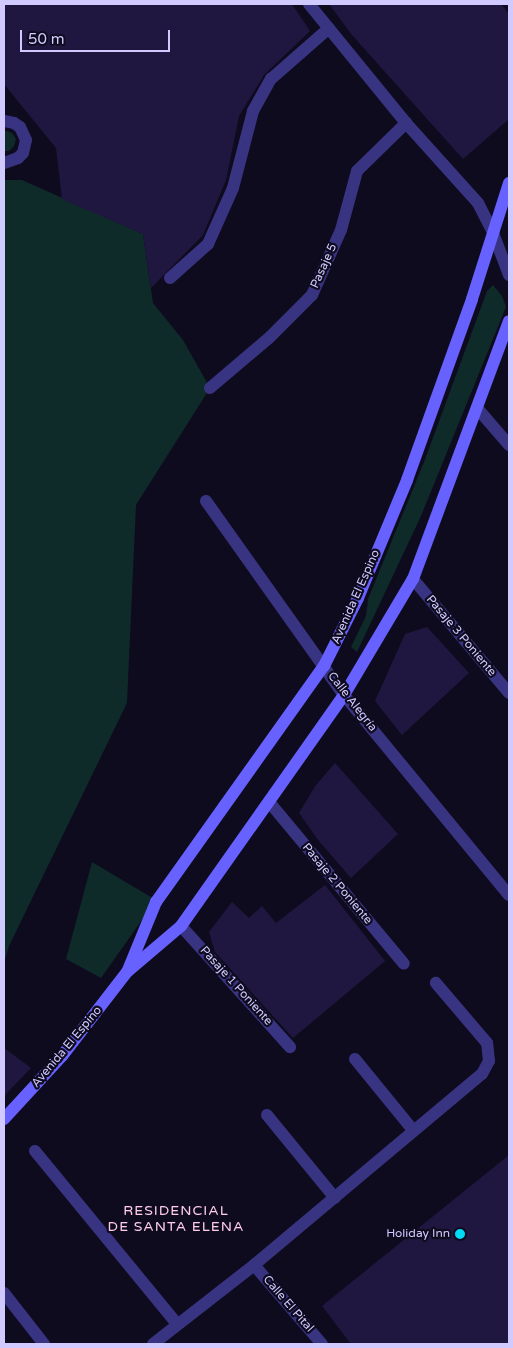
<!DOCTYPE html>
<html>
<head>
<meta charset="utf-8">
<style>
  body { margin:0 }
  #map { position:relative; width:513px; height:1348px; overflow:hidden; background:#0f0b1f; font-family:"Varela Round",sans-serif }
  div>[style] { position:absolute }
  .green>* { inset:0; background:#0e2a29 }
  .building>* { inset:0; background:#201741 }
  .minor>* { height:12px; margin:-6px; padding:0 6px; transform-origin:6px; border-radius:6px; background:#383481 }
  .secondary>* { height:12px; margin:-6px; padding:0 6px; transform-origin:6px; border-radius:6px; background:#6661ff }
  .dots>* { width:14px; height:14px; translate:-50% -50%; box-sizing:border-box; border:2px solid #0f0b1f; border-radius:50% }
  span { translate:-50% -50%; white-space:nowrap; text-align:center; line-height:1.15; -webkit-text-stroke:4.5px #0f0b1f; paint-order:stroke }
  .street-label { font-size:12px; color:#d0caff }
  .poi-label { font-size:12px; color:#d0caff }
  .right { translate:-100% -50%; text-align:right }
  .neighbourhood-label { font-size:14px; color:#ffccec; letter-spacing:1px }
  .frame { position:absolute; inset:0; border:5px solid #d0caff; pointer-events:none }
  .scale { position:absolute; left:20px; top:30px; width:150px; height:22px; box-sizing:border-box; border:2px solid #d0caff; border-top:0; padding-left:6px; font-size:15px; line-height:18px; white-space:nowrap; color:#d0caff; -webkit-text-stroke:4px #0f0b1f; paint-order:stroke }
</style>
</head>
<body>
<div id="map">
  <div class="green">
    <i style="clip-path:polygon(4px 130px,12px 133px,16px 139px,14px 146px,9px 151px,4px 151px)"></i>
    <i style="clip-path:polygon(4px 180px,22px 180px,143px 234px,153px 303px,183px 340px,210px 388px,136px 505px,127px 703px,9px 946px,4px 963px)"></i>
    <i style="clip-path:polygon(493px 285px,502px 296px,506px 307px,421px 516px,357px 652px,351px 647px,366px 616px,368px 599px,424px 462px,487px 291px)"></i>
    <i style="clip-path:polygon(92px 862px,156px 900px,101px 978px,66px 959px)"></i>
  </div>
  <div class="building">
    <i style="clip-path:polygon(4px 4px,292px 4px,310px 31px,264px 75px,239px 116px,226px 180px,203px 235px,151px 288px,143px 234px,62px 199px,56px 148px,4px 84px)"></i>
    <i style="clip-path:polygon(329px 4px,501px 4px,509px 14px,509px 119px,463px 159px,352px 35px)"></i>
    <i style="clip-path:polygon(427px 627px,469px 673px,402px 735px,375px 701px,405px 634px)"></i>
    <i style="clip-path:polygon(335px 763px,398px 834px,351px 878px,318px 840px,299px 813px,316px 785px)"></i>
    <i style="clip-path:polygon(325px 885px,385px 961px,293px 1038px,215px 952px,209px 932px,232px 902px,249px 918px,262px 906px,276px 923px)"></i>
    <i style="clip-path:polygon(4px 1048px,31px 1068px,4px 1096px)"></i>
    <i style="clip-path:polygon(509px 1155px,509px 1344px,351px 1344px,322px 1306px)"></i>
  </div>
  <div class="minor">
    <i style="left:309px;top:4px;width:154px;rotate:50.8deg"></i>
    <i style="left:4px;top:121px;width:10px;rotate:11deg"></i>
    <i style="left:14px;top:123px;width:7px;rotate:34deg"></i>
    <i style="left:20px;top:127px;width:14px;rotate:65deg"></i>
    <i style="left:26px;top:140px;width:13px;rotate:103deg"></i>
    <i style="left:23px;top:153px;width:7px;rotate:135deg"></i>
    <i style="left:18px;top:158px;width:15px;rotate:160deg"></i>
    <i style="left:170px;top:278px;width:51px;rotate:-41.8deg"></i>
    <i style="left:208px;top:244px;width:61px;rotate:-65.9deg"></i>
    <i style="left:233px;top:188px;width:80px;rotate:-75.4deg"></i>
    <i style="left:253px;top:111px;width:37px;rotate:-61deg"></i>
    <i style="left:271px;top:79px;width:77px;rotate:-41.3deg"></i>
    <i style="left:210px;top:388px;width:77px;rotate:-40.3deg"></i>
    <i style="left:269px;top:338px;width:61px;rotate:-45deg"></i>
    <i style="left:312px;top:295px;width:71px;rotate:-66deg"></i>
    <i style="left:341px;top:230px;width:61px;rotate:-74.8deg"></i>
    <i style="left:357px;top:171px;width:69px;rotate:-44.4deg"></i>
    <i style="left:406px;top:123px;width:108px;rotate:48deg"></i>
    <i style="left:478px;top:203px;width:34px;rotate:63deg"></i>
    <i style="left:493px;top:233px;width:45px;rotate:69.1deg"></i>
    <i style="left:477px;top:408px;width:49px;rotate:49.1deg"></i>
    <i style="left:206px;top:501px;width:238px;rotate:54.6deg"></i>
    <i style="left:344px;top:695px;width:259px;rotate:50.5deg"></i>
    <i style="left:413px;top:579px;width:149px;rotate:49.9deg"></i>
    <i style="left:270px;top:803px;width:209px;rotate:50.2deg"></i>
    <i style="left:181px;top:926px;width:163px;rotate:48deg"></i>
    <i style="left:355px;top:1059px;width:92px;rotate:50.8deg"></i>
    <i style="left:267px;top:1115px;width:107px;rotate:50.7deg"></i>
    <i style="left:35px;top:1151px;width:224px;rotate:50.6deg"></i>
    <i style="left:254px;top:1265px;width:104px;rotate:49.3deg"></i>
    <i style="left:4px;top:1293px;width:65px;rotate:51.9deg"></i>
    <i style="left:153px;top:1344px;width:128px;rotate:-38deg"></i>
    <i style="left:254px;top:1265px;width:297px;rotate:-40deg"></i>
    <i style="left:482px;top:1074px;width:15px;rotate:-62deg"></i>
    <i style="left:489px;top:1061px;width:18px;rotate:-96deg"></i>
    <i style="left:487px;top:1043px;width:79px;rotate:-130.4deg"></i>
  </div>
  <div class="secondary">
    <i style="left:128px;top:970px;width:74px;rotate:-67.6deg"></i>
    <i style="left:156px;top:902px;width:290px;rotate:-54.6deg"></i>
    <i style="left:324px;top:666px;width:76px;rotate:-63.4deg"></i>
    <i style="left:358px;top:598px;width:128px;rotate:-67.4deg"></i>
    <i style="left:407px;top:480px;width:192px;rotate:-70.2deg"></i>
    <i style="left:472px;top:299px;width:122px;rotate:-72.3deg"></i>
    <i style="left:4px;top:1119px;width:86px;rotate:-47.4deg"></i>
    <i style="left:62px;top:1056px;width:106px;rotate:-52.3deg"></i>
    <i style="left:127px;top:972px;width:71px;rotate:-40.4deg"></i>
    <i style="left:181px;top:926px;width:283px;rotate:-54.8deg"></i>
    <i style="left:344px;top:695px;width:135px;rotate:-59.3deg"></i>
    <i style="left:413px;top:579px;width:275px;rotate:-69.6deg"></i>
  </div>
  <div class="dots">
    <i style="left:460px;top:1234px;background:#00daf5"></i>
  </div>
  <div class="street-label">
    <span style="left:324px;top:266px;rotate:-66deg">Pasaje 5</span>
    <span style="left:356px;top:597px;rotate:-66deg">Avenida El Espino</span>
    <span style="left:461px;top:636px;rotate:50deg">Pasaje 3 Poniente</span>
    <span style="left:352px;top:702px;rotate:52deg">Calle Alegría</span>
    <span style="left:337px;top:884px;rotate:50deg">Pasaje 2 Poniente</span>
    <span style="left:236px;top:986px;rotate:48deg">Pasaje 1 Poniente</span>
    <span style="left:67px;top:1047px;rotate:-50deg">Avenida El Espino</span>
    <span style="left:288px;top:1304px;rotate:49deg">Calle El Pital</span>
  </div>
  <div class="poi-label">
    <span class="right" style="left:450px;top:1234px">Holiday Inn</span>
  </div>
  <div class="neighbourhood-label">
    <span style="left:176px;top:1219px">RESIDENCIAL<br>DE SANTA ELENA</span>
  </div>
  <div class="frame"></div>
  <div class="scale">50 m</div>
</div>
</body>
</html>
